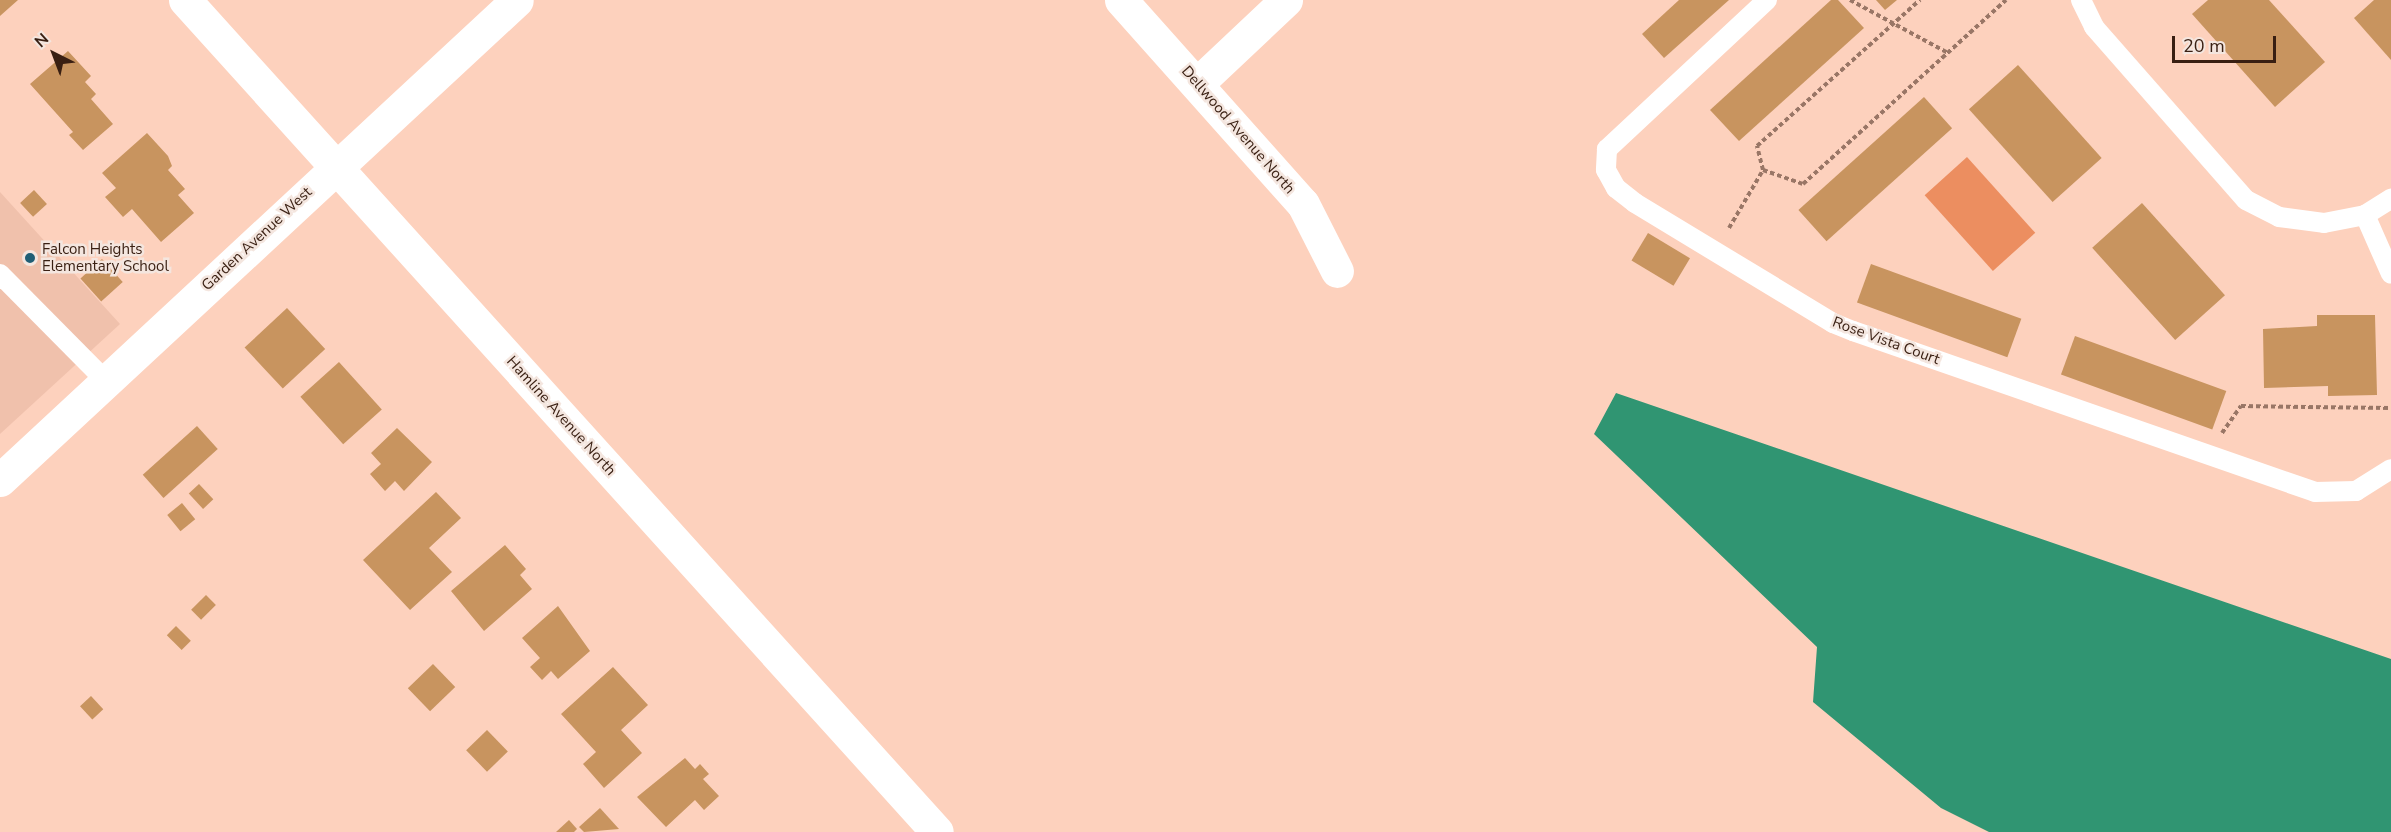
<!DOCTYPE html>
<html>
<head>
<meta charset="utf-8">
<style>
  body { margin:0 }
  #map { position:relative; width:2391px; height:832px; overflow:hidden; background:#fdd1bd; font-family:"Nunito Sans",sans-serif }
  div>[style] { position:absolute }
  .built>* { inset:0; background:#f0c1ac }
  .green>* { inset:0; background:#ec8e60; transform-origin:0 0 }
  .water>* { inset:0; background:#309572 }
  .building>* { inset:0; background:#c8945f; transform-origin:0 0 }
  .path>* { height:4px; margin-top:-2px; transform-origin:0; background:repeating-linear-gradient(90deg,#997666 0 4.5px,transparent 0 7.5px) }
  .service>* { height:20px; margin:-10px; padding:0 10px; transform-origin:10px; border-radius:10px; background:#fff }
  .minor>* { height:33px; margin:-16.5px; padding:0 16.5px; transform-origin:16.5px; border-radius:16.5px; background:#fff }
  .tertiary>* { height:33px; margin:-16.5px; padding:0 16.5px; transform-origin:16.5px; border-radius:16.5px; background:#fff }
  .dots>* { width:16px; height:16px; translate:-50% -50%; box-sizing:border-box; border:3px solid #f4e6df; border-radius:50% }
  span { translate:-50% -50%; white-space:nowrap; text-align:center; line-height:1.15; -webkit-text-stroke:5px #f4e6df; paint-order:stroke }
  .street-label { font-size:15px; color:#391f12 }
  .poi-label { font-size:15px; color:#391f12 }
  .left { translate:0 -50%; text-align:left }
  .north { position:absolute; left:24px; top:24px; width:60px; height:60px; -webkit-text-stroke:4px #f4e6df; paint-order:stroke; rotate:318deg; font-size:16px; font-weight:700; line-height:24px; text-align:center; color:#391f12 }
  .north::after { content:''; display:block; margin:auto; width:21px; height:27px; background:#391f12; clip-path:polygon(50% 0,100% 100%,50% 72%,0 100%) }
  .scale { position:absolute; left:2172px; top:36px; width:104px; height:27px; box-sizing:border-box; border:3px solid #391f12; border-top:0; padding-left:8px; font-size:18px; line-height:21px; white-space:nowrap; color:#391f12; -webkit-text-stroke:4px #f4e6df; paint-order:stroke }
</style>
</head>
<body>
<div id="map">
  <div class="built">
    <i style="clip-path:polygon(0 192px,120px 324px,0 434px)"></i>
  </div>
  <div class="green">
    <i style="left:1967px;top:157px;width:102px;height:57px;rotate:48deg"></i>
  </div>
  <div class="water">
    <i style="clip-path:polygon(1616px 393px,2391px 659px,2391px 832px,1989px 832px,1941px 808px,1813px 702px,1817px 647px,1594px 434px)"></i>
  </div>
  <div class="building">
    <i style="clip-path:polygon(0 0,18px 0,0 16px)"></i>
    <i style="clip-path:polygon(1679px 0,1729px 0,1664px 58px,1642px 34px)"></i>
    <i style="clip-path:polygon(1831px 0,1838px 0,1864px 28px,1739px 141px,1710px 110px)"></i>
    <i style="clip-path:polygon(1876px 0,1897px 0,1885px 10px)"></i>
    <i style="clip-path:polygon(2208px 0,2269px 0,2325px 62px,2275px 107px,2192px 14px)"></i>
    <i style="clip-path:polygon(2374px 0,2391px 0,2391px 60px,2354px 18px)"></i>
    <i style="clip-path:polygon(68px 51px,91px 76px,85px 82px,96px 94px,91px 99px,113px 124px,83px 150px,69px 135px,73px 132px,30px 84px)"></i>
    <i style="left:2018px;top:65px;width:125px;height:66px;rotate:48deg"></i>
    <i style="left:1924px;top:97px;width:42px;height:169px;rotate:48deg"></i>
    <i style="clip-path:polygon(147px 133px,168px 156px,172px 166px,168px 170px,185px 189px,178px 195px,194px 213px,161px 242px,132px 209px,123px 217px,105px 197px,116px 188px,102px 173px)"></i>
    <i style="left:34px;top:190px;width:19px;height:19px;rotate:47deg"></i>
    <i style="left:2142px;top:203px;width:124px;height:67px;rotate:48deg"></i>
    <i style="left:1648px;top:233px;width:49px;height:32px;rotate:31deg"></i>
    <i style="left:102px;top:259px;width:31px;height:29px;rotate:48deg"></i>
    <i style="left:1871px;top:264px;width:160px;height:41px;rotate:20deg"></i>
    <i style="left:287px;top:308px;width:56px;height:58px;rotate:47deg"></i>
    <i style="clip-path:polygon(2317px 315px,2375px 315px,2377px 395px,2328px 396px,2328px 386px,2264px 388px,2263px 329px,2317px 326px)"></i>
    <i style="left:2075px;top:336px;width:161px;height:41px;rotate:20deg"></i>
    <i style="left:339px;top:362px;width:64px;height:52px;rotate:48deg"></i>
    <i style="left:197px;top:426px;width:31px;height:73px;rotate:48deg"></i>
    <i style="clip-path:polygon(397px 428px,432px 462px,404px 491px,395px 481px,385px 491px,370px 474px,381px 464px,371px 453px)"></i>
    <i style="left:199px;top:484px;width:21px;height:14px;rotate:47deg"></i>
    <i style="clip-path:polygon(436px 492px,461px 518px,429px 548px,452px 572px,410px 610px,363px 560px)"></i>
    <i style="left:182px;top:503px;width:21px;height:19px;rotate:51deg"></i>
    <i style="clip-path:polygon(505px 545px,526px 569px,520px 575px,532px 589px,484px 631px,451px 591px)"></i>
    <i style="left:206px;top:595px;width:14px;height:21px;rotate:45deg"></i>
    <i style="clip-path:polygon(558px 606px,590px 651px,558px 679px,551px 671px,542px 680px,530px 667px,540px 658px,522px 638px)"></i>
    <i style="left:176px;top:626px;width:21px;height:13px;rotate:45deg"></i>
    <i style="left:433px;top:664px;width:32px;height:35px;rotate:46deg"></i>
    <i style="clip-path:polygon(613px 667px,648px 705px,621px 730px,642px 753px,604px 788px,583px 764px,596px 752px,561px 714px)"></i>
    <i style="left:91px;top:696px;width:18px;height:15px;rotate:47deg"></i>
    <i style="left:487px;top:730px;width:30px;height:29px;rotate:46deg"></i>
    <i style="clip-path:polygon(685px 758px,695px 769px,700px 764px,709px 774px,703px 779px,719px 796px,704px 810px,695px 800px,666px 827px,637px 797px)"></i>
    <i style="clip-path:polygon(600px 808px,619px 829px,584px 832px,579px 827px)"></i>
    <i style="clip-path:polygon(569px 820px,577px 829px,574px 832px,556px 832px)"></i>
  </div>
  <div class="path">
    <i style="left:1850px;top:0;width:111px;rotate:28.4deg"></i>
    <i style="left:1763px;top:170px;width:25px;rotate:-104deg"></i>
    <i style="left:1757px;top:146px;width:219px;rotate:-41.9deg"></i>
    <i style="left:1729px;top:228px;width:67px;rotate:-59.6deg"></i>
    <i style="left:1763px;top:170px;width:42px;rotate:19.3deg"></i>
    <i style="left:1803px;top:184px;width:274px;rotate:-42.2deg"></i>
    <i style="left:2222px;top:433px;width:33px;rotate:-55deg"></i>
    <i style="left:2241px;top:406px;width:150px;rotate:0.8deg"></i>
  </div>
  <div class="service">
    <i style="left:1767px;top:0;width:219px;rotate:137deg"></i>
    <i style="left:1607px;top:149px;width:21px;rotate:93deg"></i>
    <i style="left:1606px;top:170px;width:21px;rotate:61deg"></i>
    <i style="left:1616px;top:188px;width:24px;rotate:38deg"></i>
    <i style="left:1635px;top:203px;width:232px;rotate:31.2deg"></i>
    <i style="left:1833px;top:323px;width:22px;rotate:22deg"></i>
    <i style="left:1853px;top:331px;width:489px;rotate:19.2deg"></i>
    <i style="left:2315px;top:492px;width:41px;rotate:-1.4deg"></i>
    <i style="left:2356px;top:491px;width:41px;rotate:-32.2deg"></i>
    <i style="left:2081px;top:0;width:30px;rotate:64deg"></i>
    <i style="left:2094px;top:27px;width:230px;rotate:48.7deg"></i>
    <i style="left:2246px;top:200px;width:37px;rotate:27deg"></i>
    <i style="left:2279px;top:217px;width:45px;rotate:7.6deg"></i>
    <i style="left:2324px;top:223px;width:42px;rotate:-11deg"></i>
    <i style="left:2365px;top:215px;width:31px;rotate:-32deg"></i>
    <i style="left:2365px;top:215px;width:64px;rotate:66.2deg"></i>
    <i style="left:0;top:274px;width:151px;rotate:45.3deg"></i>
  </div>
  <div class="minor">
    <i style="left:1121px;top:0;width:273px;rotate:48.3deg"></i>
    <i style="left:1303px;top:204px;width:75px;rotate:63.1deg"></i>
    <i style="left:1198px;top:83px;width:121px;rotate:-43.3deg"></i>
  </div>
  <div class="tertiary">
    <i style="left:185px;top:0;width:1121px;rotate:47.89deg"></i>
    <i style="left:0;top:480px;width:705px;rotate:-42.87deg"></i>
  </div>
  <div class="dots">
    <i style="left:30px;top:258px;background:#205e75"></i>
  </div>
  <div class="street-label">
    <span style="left:1238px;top:130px;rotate:49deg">Dellwood Avenue North</span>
    <span style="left:257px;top:239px;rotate:-43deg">Garden Avenue West</span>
    <span style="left:1886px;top:341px;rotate:20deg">Rose Vista Court</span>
    <span style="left:561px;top:416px;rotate:48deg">Hamline Avenue North</span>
  </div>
  <div class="poi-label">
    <span class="left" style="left:42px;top:258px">Falcon Heights<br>Elementary School</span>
  </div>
  <div class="north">N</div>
  <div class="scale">20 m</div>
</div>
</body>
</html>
